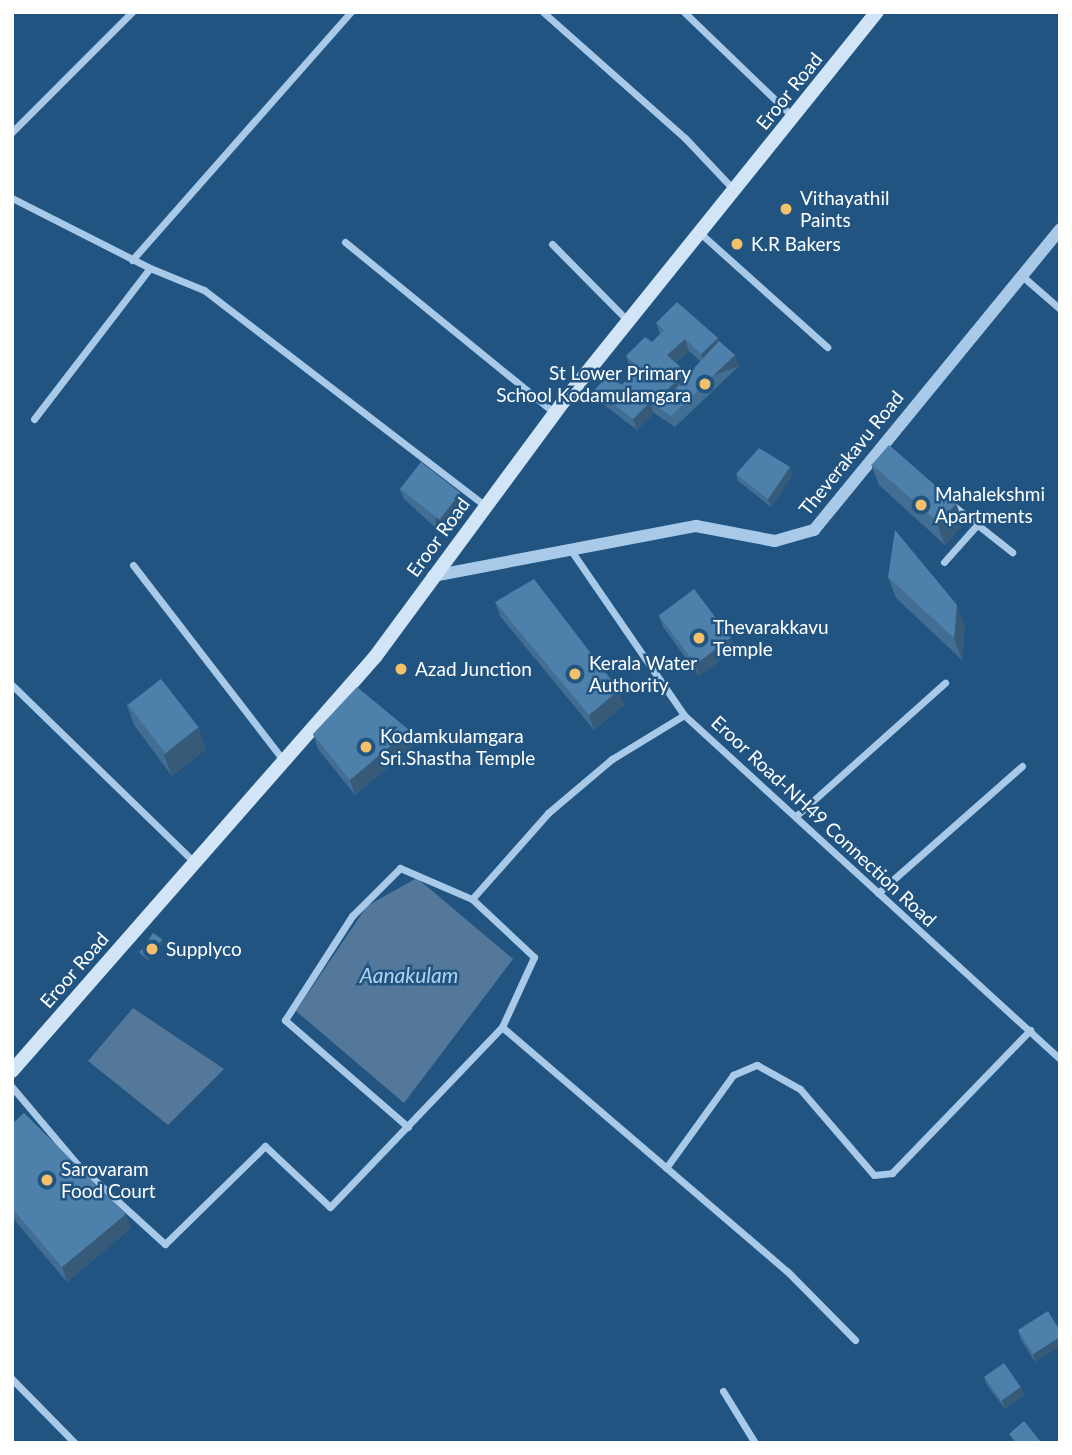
<!DOCTYPE html>
<html>
<head>
<meta charset="utf-8">
<style>
  body { margin:0 }
  #map { position:relative; width:1072px; height:1455px; overflow:hidden; background:#215481; font-family:Lato,sans-serif }
  div>[style] { position:absolute }
  .water>* { inset:0; background:#547899 }
  .minor>* { height:7px; margin:-3.5px; padding:0 3.5px; transform-origin:3.5px; border-radius:3.5px; background:#a8cae8 }
  .tertiary>* { height:12px; margin:-6px; padding:0 6px; transform-origin:6px; border-radius:6px; background:#a8cae8 }
  .secondary>* { height:14px; margin:-7px; padding:0 7px; transform-origin:7px; border-radius:7px; background:#d2e5f6 }
  .wall>* { inset:0; background:#436e94 }
  .shaded-wall>* { inset:0; background:#375a78; transform-origin:0 0 }
  .building>* { inset:0; background:#4e80ac; transform-origin:0 0 }
  .dots>* { width:19px; height:19px; translate:-50% -50%; box-sizing:border-box; border:4px solid #215481; border-radius:50% }
  span { translate:-50% -50%; white-space:nowrap; text-align:center; line-height:1.15; -webkit-text-stroke:5px #215481; paint-order:stroke }
  .street-label { font-size:19px; color:#fff }
  .poi-label { font-size:19px; color:#fff }
  .left { translate:0 -50%; text-align:left }
  .right { translate:-100% -50%; text-align:right }
  .water-label { font-size:21px; color:#b3d4ef; font-style:italic }
  .frame { position:absolute; inset:0; border:14px solid #fff; pointer-events:none }
</style>
</head>
<body>
<div id="map">
  <div class="water">
    <i style="clip-path:polygon(417px 878px,513px 959px,404px 1103px,296px 1011px,367px 906px)"></i>
    <i style="clip-path:polygon(133px 1008px,224px 1069px,168px 1125px,88px 1061px)"></i>
  </div>
  <div class="minor">
    <i style="left:543px;top:12px;width:190px;rotate:41.6deg"></i>
    <i style="left:685px;top:138px;width:71px;rotate:46.7deg"></i>
    <i style="left:684px;top:12px;width:151px;rotate:43.9deg"></i>
    <i style="left:12px;top:132px;width:170px;rotate:-45deg"></i>
    <i style="left:12px;top:198px;width:155px;rotate:26.9deg"></i>
    <i style="left:700px;top:233px;width:171px;rotate:41.9deg"></i>
    <i style="left:345px;top:242px;width:271px;rotate:39.2deg"></i>
    <i style="left:552px;top:244px;width:108px;rotate:45.4deg"></i>
    <i style="left:132px;top:260px;width:331px;rotate:-48.6deg"></i>
    <i style="left:1021px;top:275px;width:52px;rotate:41.1deg"></i>
    <i style="left:34px;top:419px;width:190px;rotate:-52.5deg"></i>
    <i style="left:150px;top:268px;width:58px;rotate:22.2deg"></i>
    <i style="left:204px;top:290px;width:354px;rotate:37.5deg"></i>
    <i style="left:955px;top:507px;width:73px;rotate:38.3deg"></i>
    <i style="left:570px;top:549px;width:201px;rotate:55.5deg"></i>
    <i style="left:684px;top:715px;width:510px;rotate:42.46deg"></i>
    <i style="left:944px;top:562px;width:50px;rotate:-48.3deg"></i>
    <i style="left:133px;top:565px;width:246px;rotate:52.4deg"></i>
    <i style="left:12px;top:685px;width:254px;rotate:44.2deg"></i>
    <i style="left:796px;top:816px;width:200px;rotate:-41.8deg"></i>
    <i style="left:878px;top:893px;width:192px;rotate:-41.4deg"></i>
    <i style="left:502px;top:1027px;width:375px;rotate:40.6deg"></i>
    <i style="left:787px;top:1271px;width:97px;rotate:45.4deg"></i>
    <i style="left:12px;top:1087px;width:101px;rotate:49.8deg"></i>
    <i style="left:77px;top:1164px;width:119px;rotate:42.3deg"></i>
    <i style="left:165px;top:1244px;width:140px;rotate:-44.4deg"></i>
    <i style="left:265px;top:1146px;width:89px;rotate:43.2deg"></i>
    <i style="left:330px;top:1207px;width:249px;rotate:-46.3deg"></i>
    <i style="left:502px;top:1027px;width:77px;rotate:-65.4deg"></i>
    <i style="left:534px;top:957px;width:85px;rotate:-136.9deg"></i>
    <i style="left:472px;top:899px;width:115px;rotate:-48.5deg"></i>
    <i style="left:548px;top:813px;width:84px;rotate:-40.2deg"></i>
    <i style="left:612px;top:759px;width:84px;rotate:-31.4deg"></i>
    <i style="left:408px;top:1127px;width:163px;rotate:-139deg"></i>
    <i style="left:285px;top:1020px;width:124px;rotate:-57.2deg"></i>
    <i style="left:352px;top:916px;width:68px;rotate:-45deg"></i>
    <i style="left:400px;top:868px;width:78px;rotate:23.3deg"></i>
    <i style="left:666px;top:1168px;width:115px;rotate:-54.2deg"></i>
    <i style="left:733px;top:1075px;width:26px;rotate:-23deg"></i>
    <i style="left:757px;top:1065px;width:49px;rotate:29.2deg"></i>
    <i style="left:800px;top:1089px;width:113px;rotate:49.3deg"></i>
    <i style="left:874px;top:1175px;width:18px;rotate:-6deg"></i>
    <i style="left:892px;top:1173px;width:199px;rotate:-46deg"></i>
    <i style="left:12px;top:1379px;width:90px;rotate:45.5deg"></i>
    <i style="left:723px;top:1391px;width:61px;rotate:58.4deg"></i>
  </div>
  <div class="tertiary">
    <i style="left:433px;top:576px;width:268px;rotate:-10.8deg"></i>
    <i style="left:696px;top:526px;width:80px;rotate:10.8deg"></i>
    <i style="left:775px;top:541px;width:41px;rotate:-15.8deg"></i>
    <i style="left:814px;top:530px;width:389px;rotate:-50.7deg"></i>
  </div>
  <div class="secondary">
    <i style="left:12px;top:1071px;width:551px;rotate:-48.76deg"></i>
    <i style="left:375px;top:657px;width:318px;rotate:-53.6deg"></i>
    <i style="left:564px;top:401px;width:499px;rotate:-51.2deg"></i>
  </div>
  <div class="wall">
    <i style="clip-path:polygon(evenodd,656px 323px,719px 341px,735px 355px,739px 366px,675px 427px,654px 413px,637px 430px,599px 401px,595px 389px,622px 385px,634px 371px,630px 367px,626px 356px,652px 342px,660px 334px,656px 323px,689px 351px,700px 361px,687px 376px,676px 363px,689px 351px)"></i>
    <i style="clip-path:polygon(871px 464px,964px 524px,945px 545px,879px 485px)"></i>
    <i style="clip-path:polygon(736px 474px,793px 474px,771px 507px,738px 481px)"></i>
    <i style="clip-path:polygon(399px 488px,464px 505px,439px 531px,404px 499px)"></i>
    <i style="clip-path:polygon(888px 577px,965px 626px,962px 660px,896px 598px)"></i>
    <i style="clip-path:polygon(495px 602px,624px 705px,594px 730px,500px 616px)"></i>
    <i style="clip-path:polygon(659px 616px,735px 649px,699px 676px,663px 627px)"></i>
    <i style="clip-path:polygon(126px 703px,198px 727px,206px 749px,172px 776px,134px 725px)"></i>
    <i style="clip-path:polygon(409px 730px,414px 745px,355px 795px,318px 749px,313px 734px)"></i>
    <i style="clip-path:polygon(162px 939px,163px 943px,149px 961px,141px 955px,139px 951px)"></i>
    <i style="clip-path:polygon(12px 1124px,131px 1228px,67px 1282px,12px 1217px)"></i>
    <i style="clip-path:polygon(1018px 1330px,1060px 1331px,1035px 1362px,1020px 1338px)"></i>
    <i style="clip-path:polygon(984px 1377px,1021px 1387px,1024px 1395px,1005px 1409px,987px 1385px)"></i>
  </div>
  <div class="shaded-wall">
    <i style="clip-path:polygon(718px 338px,722px 350px,705px 365px,701px 354px)"></i>
    <i style="clip-path:polygon(685px 339px,689px 351px,672px 367px,667px 355px)"></i>
    <i style="left:735px;top:355px;width:12px;height:88px;rotate:70deg"></i>
    <i style="clip-path:polygon(686px 372px,690px 383px,671px 401px,667px 390px)"></i>
    <i style="clip-path:polygon(650px 402px,654px 413px,637px 430px,633px 419px)"></i>
    <i style="clip-path:polygon(790px 467px,793px 474px,771px 507px,768px 499px)"></i>
    <i style="clip-path:polygon(460px 493px,464px 505px,439px 531px,435px 519px)"></i>
    <i style="clip-path:polygon(956px 503px,964px 524px,945px 545px,937px 523px)"></i>
    <i style="clip-path:polygon(957px 605px,965px 626px,962px 660px,954px 638px)"></i>
    <i style="clip-path:polygon(731px 638px,735px 649px,699px 676px,695px 665px)"></i>
    <i style="clip-path:polygon(619px 690px,624px 705px,594px 730px,589px 715px)"></i>
    <i style="clip-path:polygon(198px 727px,206px 749px,172px 776px,164px 755px)"></i>
    <i style="clip-path:polygon(409px 730px,414px 745px,355px 795px,350px 780px)"></i>
    <i style="clip-path:polygon(162px 939px,163px 943px,149px 961px,147px 957px)"></i>
    <i style="clip-path:polygon(126px 1214px,131px 1228px,67px 1282px,62px 1267px)"></i>
    <i style="clip-path:polygon(1060px 1337px,1060px 1346px,1035px 1362px,1033px 1354px)"></i>
    <i style="clip-path:polygon(1021px 1387px,1024px 1395px,1005px 1409px,1002px 1401px)"></i>
  </div>
  <div class="building">
    <i style="clip-path:polygon(677px 302px,718px 338px,701px 354px,685px 339px,667px 355px,686px 372px,667px 390px,670px 395px,719px 341px,735px 355px,671px 416px,650px 402px,633px 419px,595px 389px,608px 376px,622px 385px,638px 367px,626px 356px,645px 337px,652px 342px,664px 330px,656px 323px)"></i>
    <i style="left:889px;top:445px;width:89px;height:26px;rotate:41deg"></i>
    <i style="clip-path:polygon(759px 448px,790px 467px,768px 499px,736px 474px)"></i>
    <i style="left:421px;top:462px;width:50px;height:34px;rotate:38deg"></i>
    <i style="clip-path:polygon(895px 530px,957px 605px,954px 638px,888px 577px)"></i>
    <i style="clip-path:polygon(534px 579px,619px 690px,589px 715px,495px 602px)"></i>
    <i style="left:694px;top:589px;width:61px;height:44px;rotate:53deg"></i>
    <i style="left:161px;top:679px;width:61px;height:42px;rotate:52deg"></i>
    <i style="clip-path:polygon(357px 687px,409px 730px,350px 780px,313px 734px)"></i>
    <i style="left:153px;top:933px;width:11px;height:23px;rotate:34deg"></i>
    <i style="clip-path:polygon(24px 1113px,126px 1214px,62px 1267px,12px 1208px,12px 1124px)"></i>
    <i style="clip-path:polygon(1048px 1311px,1060px 1331px,1060px 1337px,1033px 1354px,1018px 1330px)"></i>
    <i style="left:1004px;top:1363px;width:29px;height:24px;rotate:55deg"></i>
    <i style="clip-path:polygon(1024px 1421px,1041px 1442px,1040px 1443px,1016px 1443px,1009px 1434px)"></i>
  </div>
  <div class="dots">
    <i style="left:786px;top:209px;background:#f4c069"></i>
    <i style="left:737px;top:244px;background:#f4c069"></i>
    <i style="left:705px;top:384px;background:#f4c069"></i>
    <i style="left:921px;top:505px;background:#f4c069"></i>
    <i style="left:699px;top:638px;background:#f4c069"></i>
    <i style="left:401px;top:669px;background:#f4c069"></i>
    <i style="left:575px;top:674px;background:#f4c069"></i>
    <i style="left:366px;top:747px;background:#f4c069"></i>
    <i style="left:152px;top:949px;background:#f4c069"></i>
    <i style="left:47px;top:1180px;background:#f4c069"></i>
  </div>
  <div class="street-label">
    <span style="left:789px;top:91px;rotate:-51deg">Eroor Road</span>
    <span style="left:851px;top:453px;rotate:-51deg">Theverakavu Road</span>
    <span style="left:438px;top:537px;rotate:-54deg">Eroor Road</span>
    <span style="left:824px;top:821px;rotate:43deg">Eroor Road-NH49 Connection Road</span>
    <span style="left:74px;top:970px;rotate:-49deg">Eroor Road</span>
  </div>
  <div class="poi-label">
    <span class="left" style="left:800px;top:209px">Vithayathil<br>Paints</span>
    <span class="left" style="left:751px;top:244px">K.R Bakers</span>
    <span class="right" style="left:691px;top:384px">St Lower Primary<br>School Kodamulamgara</span>
    <span class="left" style="left:935px;top:505px">Mahalekshmi<br>Apartments</span>
    <span class="left" style="left:713px;top:638px">Thevarakkavu<br>Temple</span>
    <span class="left" style="left:589px;top:674px">Kerala Water<br>Authority</span>
    <span class="left" style="left:415px;top:669px">Azad Junction</span>
    <span class="left" style="left:380px;top:747px">Kodamkulamgara<br>Sri.Shastha Temple</span>
    <span class="left" style="left:166px;top:949px">Supplyco</span>
    <span class="left" style="left:61px;top:1180px">Sarovaram<br>Food Court</span>
  </div>
  <div class="water-label">
    <span style="left:409px;top:975px">Aanakulam</span>
  </div>
  <div class="frame"></div>
</div>
</body>
</html>
